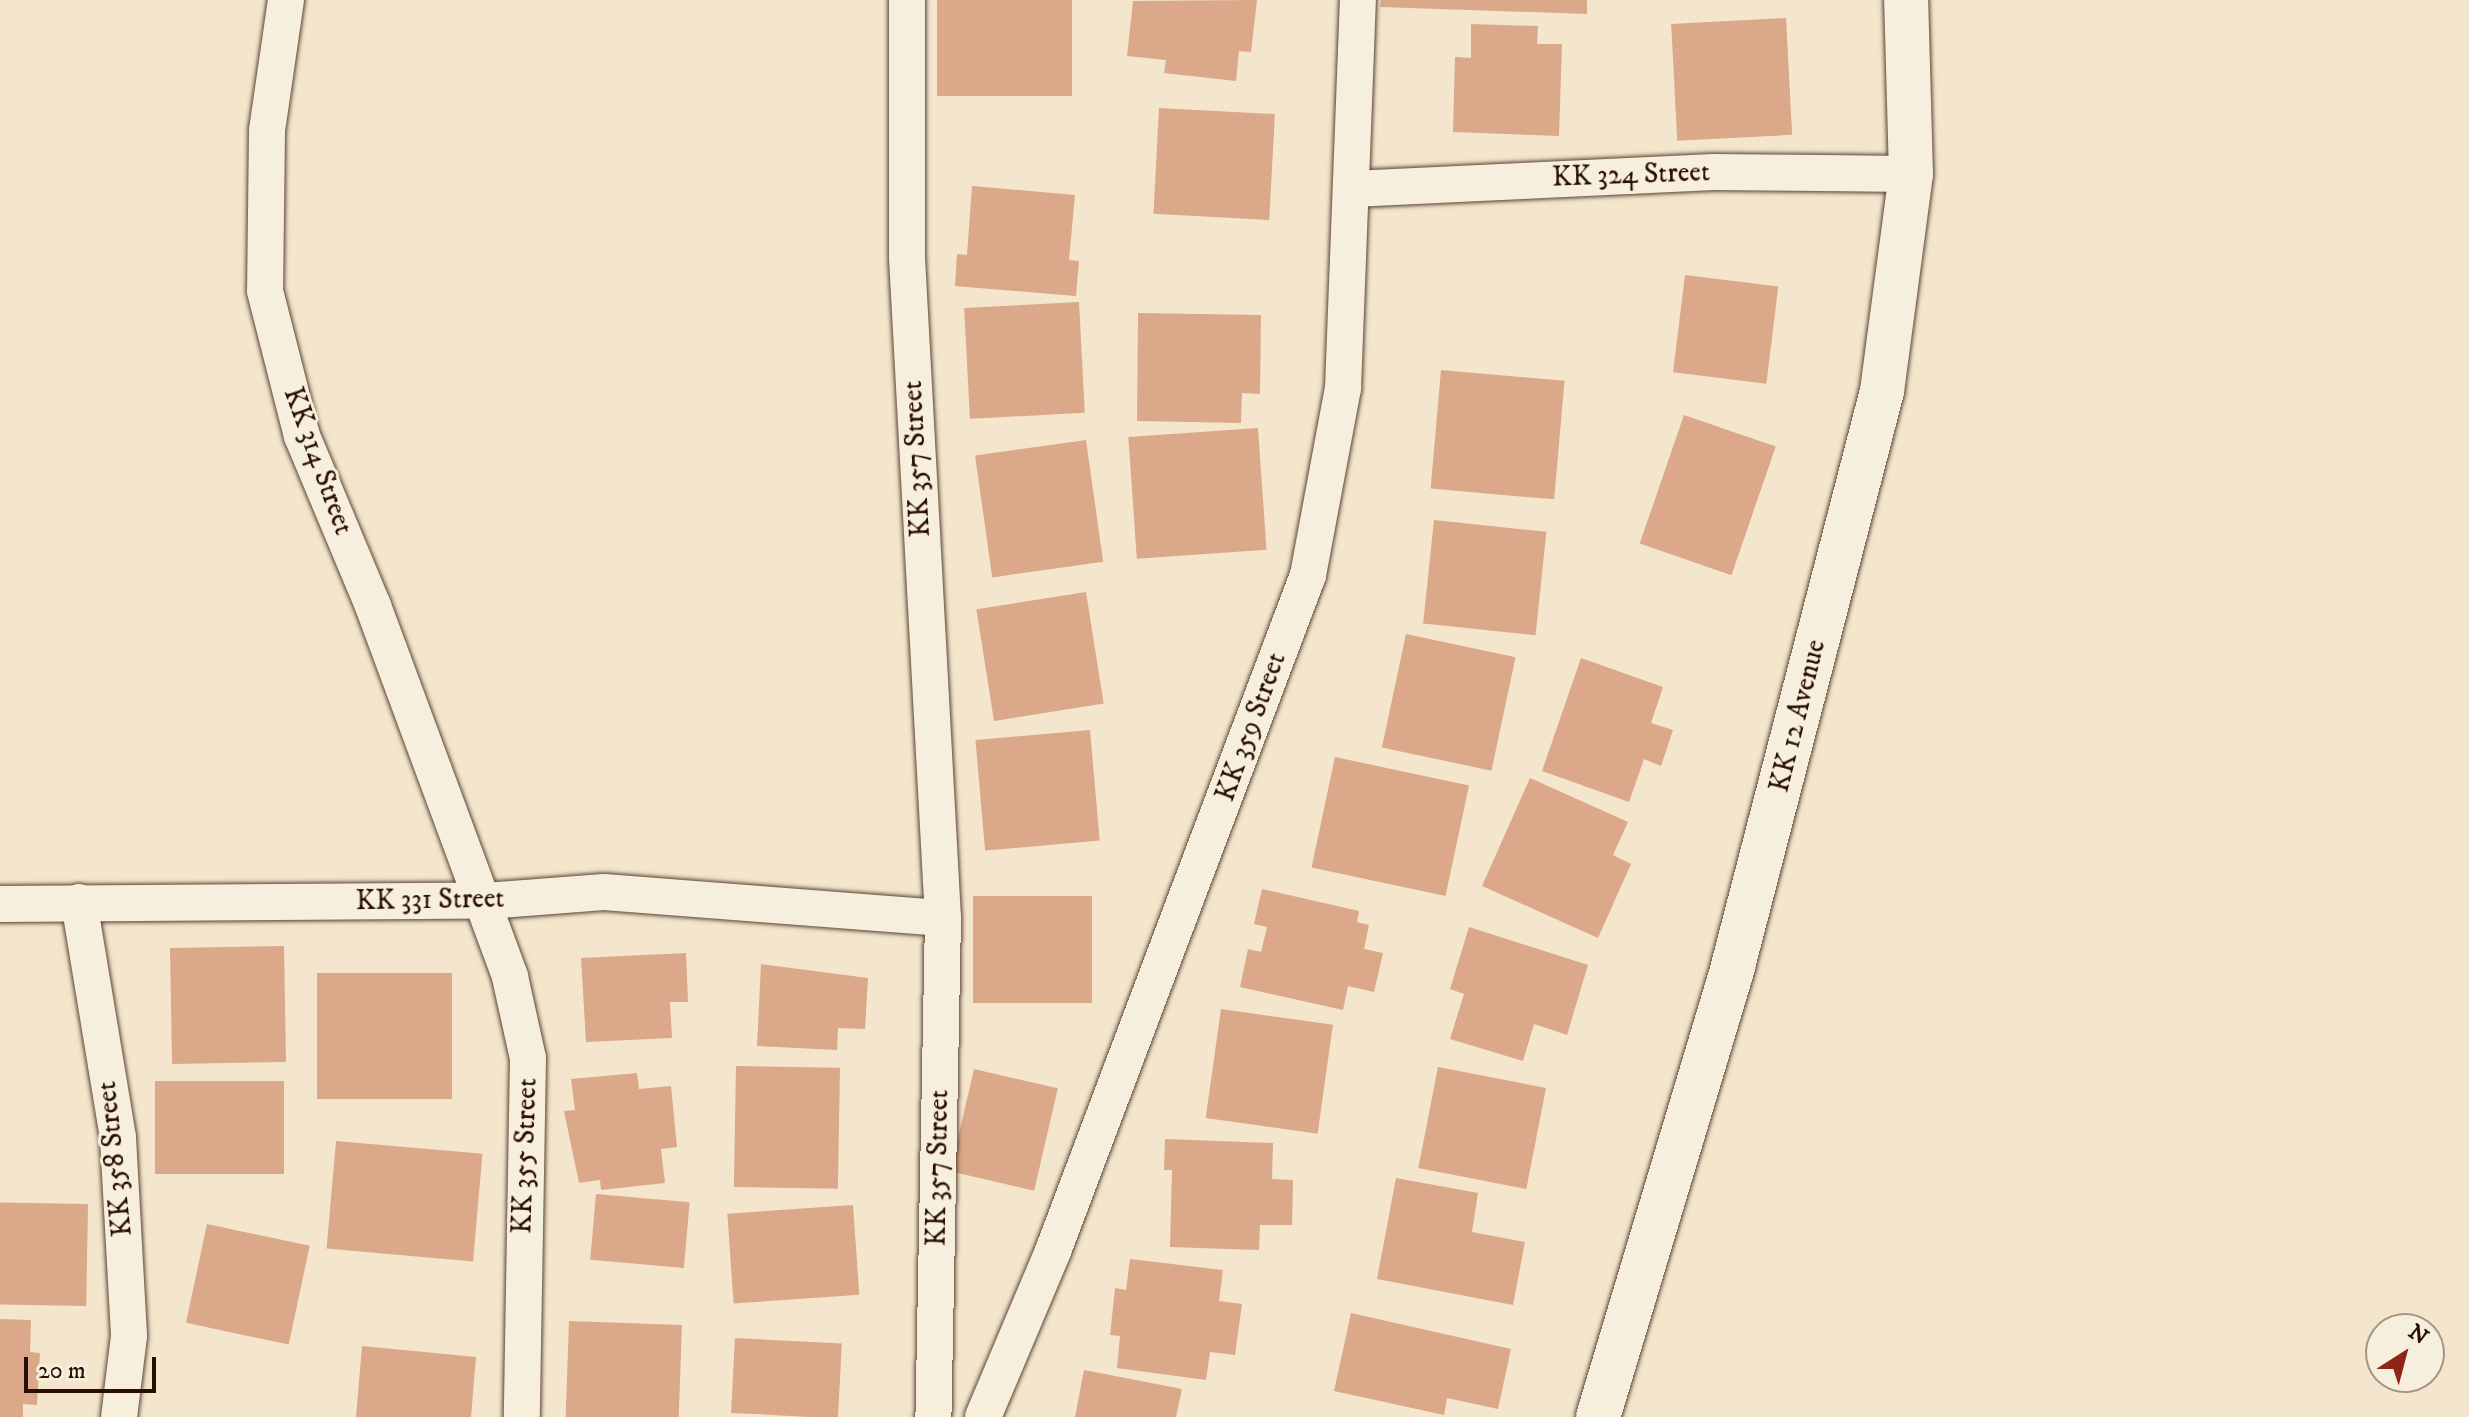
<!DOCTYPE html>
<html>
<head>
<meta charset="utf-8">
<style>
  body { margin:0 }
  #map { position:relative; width:2469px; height:1417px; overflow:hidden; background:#f3e6cd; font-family:"IM FELL DW Pica",serif }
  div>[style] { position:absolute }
  .building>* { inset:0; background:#dba889; transform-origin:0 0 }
  .roads { filter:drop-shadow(0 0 2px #5c4433) drop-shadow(0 0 2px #5c4433) }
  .minor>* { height:36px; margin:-18px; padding:0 18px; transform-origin:18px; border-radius:18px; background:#f7efde }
  .secondary>* { height:44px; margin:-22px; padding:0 22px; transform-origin:22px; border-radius:22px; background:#f7efde }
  span { translate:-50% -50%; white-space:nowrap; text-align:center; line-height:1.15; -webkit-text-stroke:6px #f7efde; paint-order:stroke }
  .street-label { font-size:28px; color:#2a0e00 }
  .north { position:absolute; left:2365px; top:1313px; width:80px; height:80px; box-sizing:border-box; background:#f7efde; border:2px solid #a59585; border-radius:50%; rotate:36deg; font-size:22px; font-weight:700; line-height:32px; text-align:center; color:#2a0e00 }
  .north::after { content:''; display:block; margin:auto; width:28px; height:36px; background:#8f2418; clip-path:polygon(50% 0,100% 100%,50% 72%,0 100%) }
  .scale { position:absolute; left:24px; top:1357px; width:132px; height:36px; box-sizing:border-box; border:4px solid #2a0e00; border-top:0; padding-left:10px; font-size:24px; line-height:28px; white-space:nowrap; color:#2a0e00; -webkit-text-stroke:6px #f7efde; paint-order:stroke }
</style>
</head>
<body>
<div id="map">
  <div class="building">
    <i style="left:937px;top:0;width:135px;height:96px"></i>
    <i style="clip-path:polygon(1257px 0,1251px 52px,1239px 51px,1236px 81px,1164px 73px,1166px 60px,1127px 56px,1133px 1px)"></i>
    <i style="clip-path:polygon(1381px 0,1587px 0,1587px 14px,1380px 7px)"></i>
    <i style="left:1786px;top:18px;width:117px;height:115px;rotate:87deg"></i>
    <i style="clip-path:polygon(1471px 24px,1538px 26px,1537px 44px,1562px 44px,1559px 136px,1453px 132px,1455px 57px,1471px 58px)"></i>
    <i style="left:1159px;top:108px;width:116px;height:106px;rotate:3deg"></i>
    <i style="clip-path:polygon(972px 186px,1075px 195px,1069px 260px,1079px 261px,1076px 296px,955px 286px,957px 254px,967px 255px)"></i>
    <i style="left:1685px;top:275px;width:94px;height:98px;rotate:7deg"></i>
    <i style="left:1079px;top:302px;width:111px;height:115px;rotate:87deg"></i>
    <i style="clip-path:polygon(1138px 313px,1261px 315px,1260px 394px,1242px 393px,1241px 423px,1137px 421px)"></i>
    <i style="left:1441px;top:370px;width:124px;height:119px;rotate:5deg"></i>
    <i style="left:1684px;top:415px;width:97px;height:136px;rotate:19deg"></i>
    <i style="left:1258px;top:428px;width:122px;height:130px;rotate:86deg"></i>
    <i style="left:1086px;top:440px;width:123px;height:112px;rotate:82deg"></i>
    <i style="left:1434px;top:520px;width:113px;height:104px;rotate:6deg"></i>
    <i style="left:1086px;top:592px;width:113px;height:111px;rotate:81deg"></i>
    <i style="left:1406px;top:634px;width:112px;height:116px;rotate:12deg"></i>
    <i style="clip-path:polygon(1581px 658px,1663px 687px,1651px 723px,1673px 730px,1661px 766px,1644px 759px,1629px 802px,1542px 771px)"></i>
    <i style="left:1090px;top:730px;width:111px;height:115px;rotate:85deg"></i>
    <i style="left:1335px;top:757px;width:137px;height:113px;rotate:12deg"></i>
    <i style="clip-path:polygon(1530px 778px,1628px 822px,1613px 855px,1631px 864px,1598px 938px,1482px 886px)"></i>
    <i style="clip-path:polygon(1262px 889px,1359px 911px,1357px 922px,1369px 925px,1364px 949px,1383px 953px,1374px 992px,1348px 986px,1343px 1010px,1240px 987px,1248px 949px,1261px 952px,1267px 927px,1254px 924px)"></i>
    <i style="left:973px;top:896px;width:119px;height:107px"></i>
    <i style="clip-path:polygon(1469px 927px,1588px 965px,1567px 1035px,1534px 1024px,1523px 1061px,1450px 1039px,1464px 994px,1450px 989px)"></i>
    <i style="left:284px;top:946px;width:116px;height:114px;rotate:89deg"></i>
    <i style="clip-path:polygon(686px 953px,688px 1002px,670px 1002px,672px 1038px,586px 1042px,581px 958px)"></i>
    <i style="clip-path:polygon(761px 964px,868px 978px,865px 1029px,838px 1028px,837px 1050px,757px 1046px)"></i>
    <i style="left:317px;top:973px;width:135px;height:126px"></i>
    <i style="left:1221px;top:1009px;width:113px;height:110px;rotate:8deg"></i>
    <i style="left:736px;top:1066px;width:104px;height:121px;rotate:1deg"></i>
    <i style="left:1438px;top:1067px;width:110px;height:103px;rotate:11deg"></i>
    <i style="left:974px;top:1069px;width:86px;height:105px;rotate:13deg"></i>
    <i style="clip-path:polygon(637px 1073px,639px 1089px,671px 1086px,677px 1147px,661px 1149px,665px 1183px,601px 1190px,600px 1180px,579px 1183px,564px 1111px,575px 1110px,571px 1079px)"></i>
    <i style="left:155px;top:1081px;width:129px;height:93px"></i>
    <i style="clip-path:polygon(1165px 1139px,1273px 1143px,1272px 1179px,1293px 1180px,1292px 1225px,1260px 1225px,1259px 1250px,1170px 1247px,1172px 1170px,1164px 1170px)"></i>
    <i style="left:336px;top:1141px;width:147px;height:108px;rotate:5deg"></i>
    <i style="clip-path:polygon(1396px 1178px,1478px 1193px,1472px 1232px,1525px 1242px,1513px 1305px,1377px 1279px)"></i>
    <i style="left:596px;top:1194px;width:94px;height:66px;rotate:5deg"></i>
    <i style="left:88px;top:1204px;width:102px;height:88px;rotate:91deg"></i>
    <i style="left:853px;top:1205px;width:90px;height:126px;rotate:86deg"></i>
    <i style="left:207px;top:1224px;width:105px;height:101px;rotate:12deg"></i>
    <i style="clip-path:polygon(1130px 1259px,1223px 1270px,1219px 1301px,1242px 1304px,1235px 1355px,1210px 1352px,1206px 1380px,1117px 1368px,1120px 1336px,1110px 1335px,1115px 1288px,1126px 1290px)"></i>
    <i style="clip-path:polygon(1351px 1313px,1511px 1349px,1498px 1409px,1447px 1398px,1444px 1415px,1334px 1391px)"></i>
    <i style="clip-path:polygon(0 1319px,31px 1320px,30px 1352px,40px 1353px,37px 1405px,23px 1404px,23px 1417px,0 1417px)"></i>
    <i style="left:569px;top:1321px;width:113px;height:96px;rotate:2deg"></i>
    <i style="left:735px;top:1338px;width:107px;height:75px;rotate:3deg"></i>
    <i style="clip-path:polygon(362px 1346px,476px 1357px,471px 1417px,356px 1417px)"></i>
    <i style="clip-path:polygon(1084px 1370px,1182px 1389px,1176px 1417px,1075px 1417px)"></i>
  </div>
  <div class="roads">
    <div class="minor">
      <i style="left:286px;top:0;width:132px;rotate:98.3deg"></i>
      <i style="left:267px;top:131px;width:160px;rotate:90.7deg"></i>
      <i style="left:265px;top:291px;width:150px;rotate:75.7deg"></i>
      <i style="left:302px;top:436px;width:184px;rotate:67.3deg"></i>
      <i style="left:373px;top:606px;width:395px;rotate:69.7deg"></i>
      <i style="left:510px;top:977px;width:83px;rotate:77.5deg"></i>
      <i style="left:528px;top:1058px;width:359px;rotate:91deg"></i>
      <i style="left:907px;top:0;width:258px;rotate:90deg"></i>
      <i style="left:907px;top:258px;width:661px;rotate:86.88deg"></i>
      <i style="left:943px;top:918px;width:499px;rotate:91.1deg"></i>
      <i style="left:1352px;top:189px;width:362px;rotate:-2.7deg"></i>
      <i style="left:1714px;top:172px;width:197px;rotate:0.6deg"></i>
      <i style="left:79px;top:902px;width:239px;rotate:80.6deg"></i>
      <i style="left:118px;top:1138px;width:198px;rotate:86.8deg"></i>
      <i style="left:129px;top:1336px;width:82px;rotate:97deg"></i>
      <i style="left:0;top:904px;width:486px;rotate:-0.4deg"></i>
      <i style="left:486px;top:901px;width:118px;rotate:-4.4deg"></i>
      <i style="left:604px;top:892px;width:340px;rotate:4.4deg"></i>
      <i style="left:983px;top:1417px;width:180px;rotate:-67.1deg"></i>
      <i style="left:1053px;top:1251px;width:722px;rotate:-69.33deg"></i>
      <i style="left:1308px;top:575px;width:190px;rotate:-79.4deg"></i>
      <i style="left:1343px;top:388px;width:388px;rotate:-87.8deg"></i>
    </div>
    <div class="secondary">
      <i style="left:1598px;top:1417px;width:471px;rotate:-73.3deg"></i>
      <i style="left:1733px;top:966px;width:594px;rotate:-75.47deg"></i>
      <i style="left:1882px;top:391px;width:219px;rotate:-82.4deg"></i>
      <i style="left:1911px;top:174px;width:174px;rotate:-91.6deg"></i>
    </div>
  </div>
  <div class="street-label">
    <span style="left:1631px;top:175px;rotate:-2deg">KK 324 Street</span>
    <span style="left:917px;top:459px;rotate:-93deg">KK 357 Street</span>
    <span style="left:318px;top:461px;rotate:70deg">KK 314 Street</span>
    <span style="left:1798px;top:716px;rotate:-76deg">KK 12 Avenue</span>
    <span style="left:1251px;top:727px;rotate:-70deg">KK 359 Street</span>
    <span style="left:430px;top:900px;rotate:-1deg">KK 331 Street</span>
    <span style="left:525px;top:1156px;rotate:-88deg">KK 355 Street</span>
    <span style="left:115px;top:1159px;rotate:-96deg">KK 358 Street</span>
    <span style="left:938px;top:1168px;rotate:-89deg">KK 357 Street</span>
  </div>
  <div class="north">N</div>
  <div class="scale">20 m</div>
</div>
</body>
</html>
